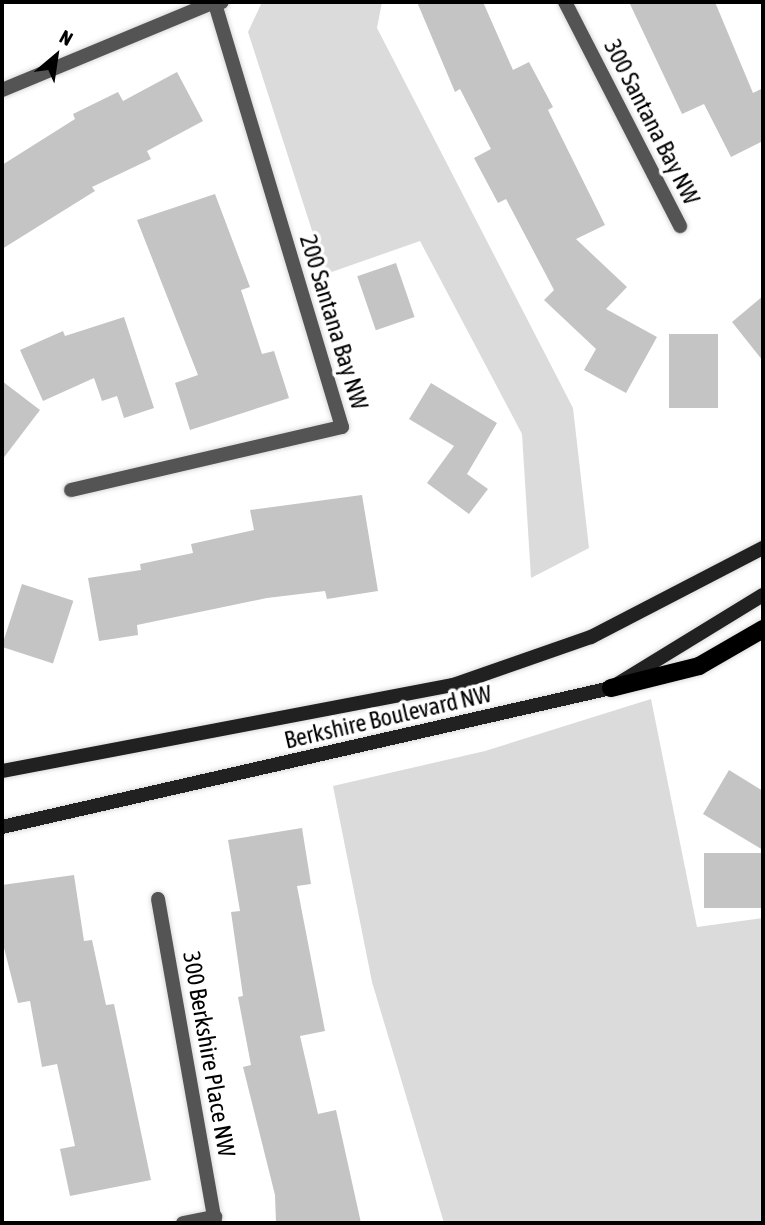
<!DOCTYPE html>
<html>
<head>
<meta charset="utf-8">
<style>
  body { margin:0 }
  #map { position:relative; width:765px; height:1225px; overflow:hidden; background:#fff; font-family:"Asap Condensed",sans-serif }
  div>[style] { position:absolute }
  .green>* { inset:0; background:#dbdbdb }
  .building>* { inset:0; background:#c4c4c4; transform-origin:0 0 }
  .roads { filter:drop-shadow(0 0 2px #dbdbdb) drop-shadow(0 0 2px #dbdbdb) }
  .street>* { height:14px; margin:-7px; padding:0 7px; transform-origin:7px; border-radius:7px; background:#545454 }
  .secondary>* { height:14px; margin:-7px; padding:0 7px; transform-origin:7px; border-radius:7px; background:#212121 }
  .primary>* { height:18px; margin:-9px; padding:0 9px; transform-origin:9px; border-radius:9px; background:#000 }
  span { translate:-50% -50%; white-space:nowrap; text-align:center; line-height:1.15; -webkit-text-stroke:7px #fff; paint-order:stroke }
  .street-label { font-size:24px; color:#000 }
  .frame { position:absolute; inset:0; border:4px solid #000; pointer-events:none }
  .north { position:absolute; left:21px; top:21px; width:70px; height:70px; -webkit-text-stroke:5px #fff; paint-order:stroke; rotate:29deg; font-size:19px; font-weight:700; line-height:28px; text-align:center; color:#000 }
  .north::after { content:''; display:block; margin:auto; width:24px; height:32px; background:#000; clip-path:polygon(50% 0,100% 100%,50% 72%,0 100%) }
</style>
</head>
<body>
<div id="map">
  <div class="green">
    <i style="clip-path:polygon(262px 2px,382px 2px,377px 28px,573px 408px,589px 548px,531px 578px,522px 434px,420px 241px,326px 274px,248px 32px)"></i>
    <i style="clip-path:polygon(651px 699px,697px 927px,763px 918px,763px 1223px,444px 1223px,372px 982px,333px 786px,485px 751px)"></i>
  </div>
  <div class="building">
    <i style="clip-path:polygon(417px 2px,483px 2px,513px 70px,529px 62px,553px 107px,548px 110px,605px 225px,576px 239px,627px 287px,606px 309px,657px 337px,626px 393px,584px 370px,596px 349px,544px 300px,554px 290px,506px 199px,498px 203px,474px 158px,491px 149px,460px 89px,455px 92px)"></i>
    <i style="clip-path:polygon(629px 2px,715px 2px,753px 93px,763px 88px,763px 141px,731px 157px,704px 104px,682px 114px)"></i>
    <i style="clip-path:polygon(177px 72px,203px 121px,147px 151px,151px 159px,92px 187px,95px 191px,2px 249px,2px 165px,75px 119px,73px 114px,118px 92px,123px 101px)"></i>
    <i style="clip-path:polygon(215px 194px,250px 287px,241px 290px,262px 354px,274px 351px,289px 398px,190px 430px,175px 383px,198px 375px,137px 220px)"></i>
    <i style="left:396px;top:263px;width:57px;height:41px;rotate:71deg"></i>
    <i style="clip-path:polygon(763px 296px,763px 361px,732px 322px)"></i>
    <i style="clip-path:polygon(124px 317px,154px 408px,124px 418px,117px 396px,102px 401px,94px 378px,43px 401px,20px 350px,63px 331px,65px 336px)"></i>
    <i style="left:669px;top:334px;width:49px;height:74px"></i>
    <i style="clip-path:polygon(2px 381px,40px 410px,2px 460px)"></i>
    <i style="clip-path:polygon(431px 383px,497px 423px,467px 474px,488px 489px,469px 514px,427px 483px,454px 446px,409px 419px)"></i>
    <i style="clip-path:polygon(362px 495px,378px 591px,327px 599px,325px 591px,267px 598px,137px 625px,138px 635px,99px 641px,88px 578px,141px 570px,140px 564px,193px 553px,191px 544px,254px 530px,250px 510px)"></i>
    <i style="left:22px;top:584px;width:54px;height:66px;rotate:18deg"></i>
    <i style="clip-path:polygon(729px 770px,763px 791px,763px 850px,703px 814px)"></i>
    <i style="clip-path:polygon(302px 828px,311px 884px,297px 886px,325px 1031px,300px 1036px,318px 1114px,336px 1110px,361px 1223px,276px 1223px,275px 1195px,243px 1067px,251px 1065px,238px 997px,243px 996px,231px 912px,240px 911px,228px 840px)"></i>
    <i style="left:763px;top:853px;width:55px;height:59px;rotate:90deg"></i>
    <i style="clip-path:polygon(74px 875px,84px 941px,92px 940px,106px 1005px,114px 1004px,151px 1180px,70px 1196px,60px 1149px,75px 1146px,57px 1064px,42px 1067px,30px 1001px,18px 1003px,2px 940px,2px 885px)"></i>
  </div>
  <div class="roads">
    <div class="street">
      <i style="left:565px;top:2px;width:252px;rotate:62.8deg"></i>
      <i style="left:2px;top:90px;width:230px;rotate:-22.5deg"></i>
      <i style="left:71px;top:490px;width:278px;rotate:-13.1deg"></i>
      <i style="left:342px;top:427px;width:442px;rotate:-106.7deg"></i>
      <i style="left:215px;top:4px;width:7px;rotate:-16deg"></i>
      <i style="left:158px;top:899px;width:329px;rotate:80deg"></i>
      <i style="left:183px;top:1223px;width:33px;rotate:-11deg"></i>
    </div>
    <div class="secondary">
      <i style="left:2px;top:771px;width:459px;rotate:-10.8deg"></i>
      <i style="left:453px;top:685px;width:146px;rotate:-19.2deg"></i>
      <i style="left:591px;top:637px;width:194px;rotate:-27.4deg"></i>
      <i style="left:2px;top:827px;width:625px;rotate:-12.86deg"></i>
      <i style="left:611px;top:688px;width:178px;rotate:-31.5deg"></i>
    </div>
    <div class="primary">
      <i style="left:611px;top:688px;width:91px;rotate:-14deg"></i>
      <i style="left:699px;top:666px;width:74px;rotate:-30deg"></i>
    </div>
  </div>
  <div class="street-label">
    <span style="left:652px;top:122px;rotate:63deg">300 Santana Bay NW</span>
    <span style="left:334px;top:322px;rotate:73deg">200 Santana Bay NW</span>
    <span style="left:388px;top:717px;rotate:-13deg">Berkshire Boulevard NW</span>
    <span style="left:209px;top:1054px;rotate:80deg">300 Berkshire Place NW</span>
  </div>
  <div class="frame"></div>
  <div class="north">N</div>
</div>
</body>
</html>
